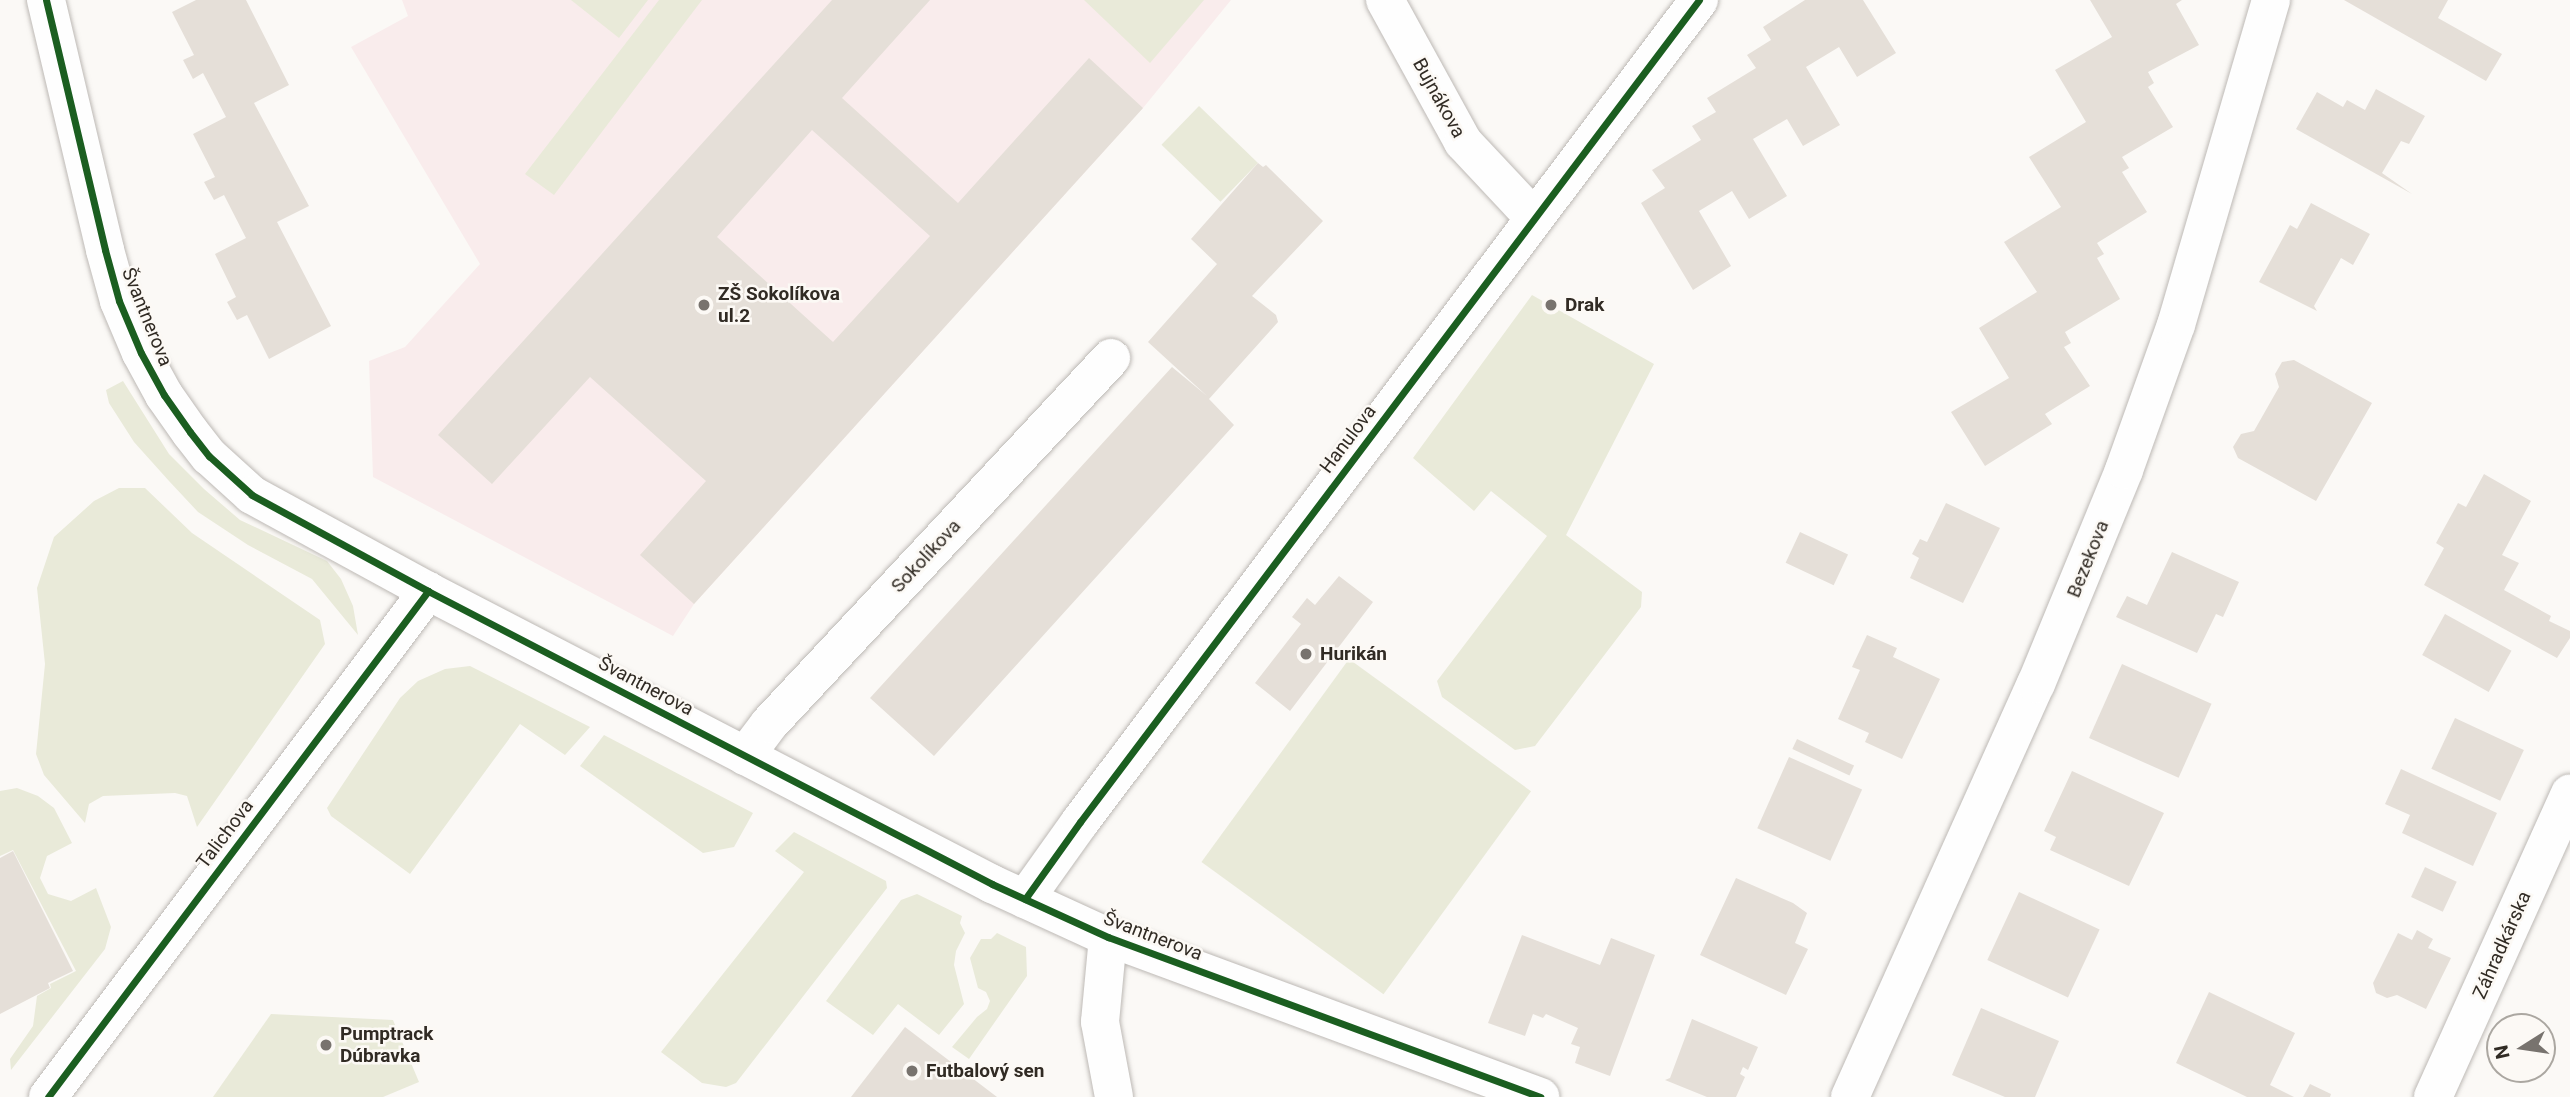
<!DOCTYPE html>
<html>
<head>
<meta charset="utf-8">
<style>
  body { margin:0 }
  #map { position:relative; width:2570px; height:1097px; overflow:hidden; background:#fbf9f6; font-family:Roboto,sans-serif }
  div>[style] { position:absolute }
  .education>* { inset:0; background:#f9ecec }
  .green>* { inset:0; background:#e9ead9; transform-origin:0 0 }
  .building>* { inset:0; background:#e5dfd8; transform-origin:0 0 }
  .roads { filter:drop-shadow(0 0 2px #bdb9b5) drop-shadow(0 0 2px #bdb9b5) }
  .minor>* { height:38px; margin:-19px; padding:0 19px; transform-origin:19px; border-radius:19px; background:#fefefe }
  .cycleway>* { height:7px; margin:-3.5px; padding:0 3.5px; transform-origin:3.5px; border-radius:3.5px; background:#1b5e20 }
  .dots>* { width:19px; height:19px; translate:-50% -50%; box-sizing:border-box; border:4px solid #fcf9f5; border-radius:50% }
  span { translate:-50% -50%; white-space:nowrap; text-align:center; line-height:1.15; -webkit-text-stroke:5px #fcf9f5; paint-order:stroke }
  .street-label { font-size:19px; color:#312b24 }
  .poi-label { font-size:19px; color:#312b24; font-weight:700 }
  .left { translate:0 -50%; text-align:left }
  .north { position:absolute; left:2486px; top:1013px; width:70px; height:70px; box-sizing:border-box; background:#fcf9f5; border:2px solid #aba7a1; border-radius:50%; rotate:258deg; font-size:19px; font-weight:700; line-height:28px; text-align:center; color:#312b24 }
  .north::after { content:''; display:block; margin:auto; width:24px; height:32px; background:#78736e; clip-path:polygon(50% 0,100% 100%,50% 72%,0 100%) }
</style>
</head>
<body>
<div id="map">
  <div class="education">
    <i style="clip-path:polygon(402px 0,1231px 0,1143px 108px,694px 604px,673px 636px,373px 477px,369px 361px,405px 347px,480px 264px,351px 47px,408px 16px)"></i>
  </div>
  <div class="green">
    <i style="clip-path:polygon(571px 0,648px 0,619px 38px)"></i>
    <i style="clip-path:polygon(659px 0,702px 0,554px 195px,525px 174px)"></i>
    <i style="clip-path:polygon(1084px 0,1204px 0,1150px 63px)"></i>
    <i style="left:1199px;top:106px;width:82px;height:54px;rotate:44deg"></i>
    <i style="clip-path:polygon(1532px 295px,1654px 364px,1566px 535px,1642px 592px,1641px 607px,1535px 746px,1515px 750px,1442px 697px,1437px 681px,1547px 536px,1491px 491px,1474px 511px,1413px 458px)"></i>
    <i style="clip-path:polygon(123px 381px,169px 454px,204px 489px,240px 520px,327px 561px,341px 579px,353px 606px,358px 635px,312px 579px,248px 545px,198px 512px,169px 481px,134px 442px,109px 403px,106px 390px)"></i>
    <i style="clip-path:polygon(145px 488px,192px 533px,320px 620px,325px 644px,197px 827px,187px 796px,175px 793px,103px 796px,89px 804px,85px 823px,44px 775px,36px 754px,45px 664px,37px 588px,54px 537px,94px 501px,119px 488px)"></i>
    <i style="left:1349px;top:659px;width:225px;height:251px;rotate:36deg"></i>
    <i style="clip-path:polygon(470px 666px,590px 727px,565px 755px,520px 724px,410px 874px,331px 816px,327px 808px,400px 698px,418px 681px,445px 669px)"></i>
    <i style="clip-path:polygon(604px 735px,753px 813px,734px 847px,703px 853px,580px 766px)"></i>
    <i style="clip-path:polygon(17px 788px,38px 796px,54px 808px,72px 843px,47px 856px,40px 878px,48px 894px,71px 901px,96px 888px,111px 927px,105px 949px,11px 1070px,10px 1059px,33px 1026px,37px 996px,51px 988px,50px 984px,76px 971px,13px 850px,0 856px,0 791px)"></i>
    <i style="clip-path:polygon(794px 832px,886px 881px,887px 888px,736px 1083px,726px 1087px,702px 1083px,661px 1052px,804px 872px,775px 851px)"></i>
    <i style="clip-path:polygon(917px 894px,962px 916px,960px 923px,965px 933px,956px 951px,954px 965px,964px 1004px,939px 1035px,898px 1004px,873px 1035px,826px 1001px,901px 900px)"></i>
    <i style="clip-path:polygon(997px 933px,1026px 947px,1027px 976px,969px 1059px,952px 1047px,977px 1017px,987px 1009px,990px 1001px,986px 992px,978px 988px,970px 958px,981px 939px,991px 939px)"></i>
    <i style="clip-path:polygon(271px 1014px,393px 1020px,419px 1082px,383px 1097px,213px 1097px)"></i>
  </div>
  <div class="building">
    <i style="clip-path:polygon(196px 0,246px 0,289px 85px,254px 103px,309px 206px,277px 222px,331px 326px,269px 359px,247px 315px,237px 320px,227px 302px,236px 297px,215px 254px,246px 238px,224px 195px,214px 200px,204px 182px,215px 177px,193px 134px,226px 117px,203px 73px,193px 79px,183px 60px,194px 55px,172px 12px)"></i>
    <i style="clip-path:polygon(evenodd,832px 0,930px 0,842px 98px,958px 203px,1089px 58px,1143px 108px,694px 604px,640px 555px,706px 481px,590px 377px,492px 484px,438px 435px,832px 0,812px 130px,930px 236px,833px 342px,717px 237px,812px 130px)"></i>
    <i style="clip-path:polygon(1805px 0,1863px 0,1896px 53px,1857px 77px,1839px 47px,1806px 67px,1840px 125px,1803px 146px,1787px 119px,1753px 139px,1787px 196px,1749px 219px,1732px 191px,1699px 211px,1731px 266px,1693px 290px,1641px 203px,1665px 188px,1652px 170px,1701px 140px,1692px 126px,1716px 112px,1707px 98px,1756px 68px,1747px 55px,1771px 40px,1763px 27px)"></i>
    <i style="clip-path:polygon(2090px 0,2182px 0,2176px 4px,2199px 45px,2148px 72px,2154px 83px,2148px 87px,2173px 127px,2122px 157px,2129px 168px,2122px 172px,2147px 212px,2097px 243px,2104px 254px,2097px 258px,2120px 299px,2065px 332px,2071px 343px,2064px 347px,2090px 386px,2045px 414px,2052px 424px,1985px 466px,1951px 412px,2009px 378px,1979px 328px,2037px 292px,2004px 242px,2061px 207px,2029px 157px,2086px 122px,2055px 70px,2112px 37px)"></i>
    <i style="clip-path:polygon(2344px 0,2448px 0,2438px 18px,2502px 54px,2486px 81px)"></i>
    <i style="clip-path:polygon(2376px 89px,2425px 116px,2409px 144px,2401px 141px,2382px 173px,2412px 194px,2296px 129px,2317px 92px,2343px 107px,2347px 100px,2365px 110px)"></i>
    <i style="clip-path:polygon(1258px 163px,1263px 167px,1266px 165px,1323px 221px,1252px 296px,1276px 315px,1278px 322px,1209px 399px,1234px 425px,934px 756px,870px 698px,1172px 367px,1207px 396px,1148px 342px,1217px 264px,1191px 239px)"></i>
    <i style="clip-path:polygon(2311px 203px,2370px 234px,2353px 265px,2341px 258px,2314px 306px,2317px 311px,2259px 282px,2290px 225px,2297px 229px)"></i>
    <i style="clip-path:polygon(2294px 360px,2372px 403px,2316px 501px,2238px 458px,2233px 447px,2241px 434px,2254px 431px,2279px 387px,2275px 374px,2282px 362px)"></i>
    <i style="clip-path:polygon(2484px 474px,2531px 501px,2502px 555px,2519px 563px,2504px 590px,2551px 616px,2549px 621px,2570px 631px,2570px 638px,2557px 658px,2424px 585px,2444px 548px,2436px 543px,2458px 503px,2466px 507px)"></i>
    <i style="clip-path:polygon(1946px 503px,2000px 528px,1963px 603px,1910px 578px,1919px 558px,1912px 554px,1920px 539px,1927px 542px)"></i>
    <i style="left:1800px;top:532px;width:53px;height:34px;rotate:25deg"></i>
    <i style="clip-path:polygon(2172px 552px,2239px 582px,2223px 617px,2216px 614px,2197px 653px,2116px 617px,2127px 596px,2147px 605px)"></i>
    <i style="clip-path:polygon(1339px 576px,1373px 602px,1290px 711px,1255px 683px,1301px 624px,1292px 617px,1307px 598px,1315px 605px)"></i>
    <i style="left:2445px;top:614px;width:76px;height:47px;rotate:29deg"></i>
    <i style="clip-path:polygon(1867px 635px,1897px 648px,1893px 657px,1940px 679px,1902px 759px,1865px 742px,1869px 733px,1838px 719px,1860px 670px,1852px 667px)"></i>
    <i style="left:2122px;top:664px;width:98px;height:81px;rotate:24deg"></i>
    <i style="left:2455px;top:718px;width:76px;height:56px;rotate:25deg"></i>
    <i style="left:1797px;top:739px;width:63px;height:11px;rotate:25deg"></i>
    <i style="left:1789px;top:757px;width:80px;height:78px;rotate:24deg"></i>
    <i style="clip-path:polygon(2401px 769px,2497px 813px,2473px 866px,2402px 833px,2410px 815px,2385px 804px)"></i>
    <i style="clip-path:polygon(2072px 771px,2164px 813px,2129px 886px,2050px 850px,2056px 837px,2044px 831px)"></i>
    <i style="clip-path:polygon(13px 851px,73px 971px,48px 983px,50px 988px,0 1014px,0 858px)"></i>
    <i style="left:2425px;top:867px;width:35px;height:33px;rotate:25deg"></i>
    <i style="clip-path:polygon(1736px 878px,1793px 903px,1807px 913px,1795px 943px,1808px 949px,1786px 995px,1700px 955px)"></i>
    <i style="left:2019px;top:892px;width:89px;height:75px;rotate:25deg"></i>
    <i style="clip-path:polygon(2417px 930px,2433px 939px,2428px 948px,2451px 958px,2426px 1009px,2397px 995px,2387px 998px,2376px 993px,2373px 983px,2398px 933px,2412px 940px)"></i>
    <i style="clip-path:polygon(1522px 935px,1600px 965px,1611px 938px,1655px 955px,1610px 1076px,1575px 1063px,1580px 1047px,1571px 1044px,1578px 1028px,1546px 1014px,1543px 1018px,1533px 1014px,1525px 1036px,1488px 1023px)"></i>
    <i style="clip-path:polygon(2209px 992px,2295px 1033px,2270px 1085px,2294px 1097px,2247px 1097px,2176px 1063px)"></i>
    <i style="clip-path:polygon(1981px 1008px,2059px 1041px,2035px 1097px,2005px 1097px,1952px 1075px)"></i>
    <i style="clip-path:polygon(1692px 1019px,1758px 1047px,1748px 1070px,1743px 1067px,1740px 1074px,1745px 1077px,1736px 1097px,1707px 1097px,1665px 1080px,1670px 1078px)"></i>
    <i style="clip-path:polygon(905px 1027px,997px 1097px,851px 1097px)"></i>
    <i style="clip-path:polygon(2310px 1084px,2331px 1094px,2330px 1097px,2303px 1097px)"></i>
  </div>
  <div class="roads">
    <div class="minor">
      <i style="left:46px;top:0;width:257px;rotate:76.7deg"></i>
      <i style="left:105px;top:250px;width:53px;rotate:74.6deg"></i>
      <i style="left:119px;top:301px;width:56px;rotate:67.1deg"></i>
      <i style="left:141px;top:353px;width:48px;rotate:61.3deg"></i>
      <i style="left:164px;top:395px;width:45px;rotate:54.9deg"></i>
      <i style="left:190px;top:432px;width:31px;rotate:52deg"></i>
      <i style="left:209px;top:456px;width:58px;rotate:42.2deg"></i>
      <i style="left:252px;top:495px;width:200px;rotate:28.6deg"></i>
      <i style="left:428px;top:591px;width:636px;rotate:27.45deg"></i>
      <i style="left:992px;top:884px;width:128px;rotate:24.6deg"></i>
      <i style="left:1108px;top:937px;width:461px;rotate:20.3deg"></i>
      <i style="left:1385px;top:0;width:162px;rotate:61.2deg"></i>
      <i style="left:1463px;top:142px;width:104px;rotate:46.9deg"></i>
      <i style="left:745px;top:756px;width:40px;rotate:-53deg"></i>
      <i style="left:769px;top:724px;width:501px;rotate:-46.94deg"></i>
      <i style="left:1025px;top:899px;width:95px;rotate:-54.5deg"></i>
      <i style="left:1080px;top:822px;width:1029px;rotate:-53.02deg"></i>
      <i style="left:1108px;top:937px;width:85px;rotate:95.4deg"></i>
      <i style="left:1100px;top:1022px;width:76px;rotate:79.4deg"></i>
      <i style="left:48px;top:1097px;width:633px;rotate:-53.09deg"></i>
      <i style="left:1850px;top:1097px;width:453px;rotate:-65.8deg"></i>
      <i style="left:2036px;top:684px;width:231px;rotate:-67.6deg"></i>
      <i style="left:2124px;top:470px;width:154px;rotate:-70.3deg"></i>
      <i style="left:2176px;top:325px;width:339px;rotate:-73.7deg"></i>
      <i style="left:2433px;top:1097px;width:333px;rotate:-65.7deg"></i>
    </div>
  </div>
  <div class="cycleway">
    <i style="left:46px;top:0;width:257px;rotate:76.7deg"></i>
    <i style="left:105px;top:250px;width:53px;rotate:74.6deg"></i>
    <i style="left:119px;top:301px;width:56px;rotate:67.1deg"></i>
    <i style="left:141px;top:353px;width:48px;rotate:61.3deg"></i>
    <i style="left:164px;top:395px;width:45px;rotate:54.9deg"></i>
    <i style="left:190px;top:432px;width:31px;rotate:52deg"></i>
    <i style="left:209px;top:456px;width:58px;rotate:42.2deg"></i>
    <i style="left:252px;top:495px;width:200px;rotate:28.6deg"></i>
    <i style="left:428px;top:591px;width:636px;rotate:27.45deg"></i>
    <i style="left:992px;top:884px;width:128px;rotate:24.6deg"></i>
    <i style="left:1108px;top:937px;width:461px;rotate:20.3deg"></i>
    <i style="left:1025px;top:899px;width:95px;rotate:-54.5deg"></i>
    <i style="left:1080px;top:822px;width:1029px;rotate:-53.02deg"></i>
    <i style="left:48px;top:1097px;width:633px;rotate:-53.09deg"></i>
  </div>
  <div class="dots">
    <i style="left:704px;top:305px;background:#78736e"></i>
    <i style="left:1551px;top:305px;background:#78736e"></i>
    <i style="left:1306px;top:654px;background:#78736e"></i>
    <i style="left:326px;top:1045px;background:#78736e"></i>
    <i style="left:912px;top:1071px;background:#78736e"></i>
  </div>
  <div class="street-label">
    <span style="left:1439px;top:98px;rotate:61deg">Bujnákova</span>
    <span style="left:147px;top:317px;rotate:68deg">Švantnerova</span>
    <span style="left:1348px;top:439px;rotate:-53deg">Hanulova</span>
    <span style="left:926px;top:556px;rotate:-47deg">Sokolíkova</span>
    <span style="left:2088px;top:559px;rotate:-68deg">Bezekova</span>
    <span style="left:646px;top:686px;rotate:28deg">Švantnerova</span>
    <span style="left:225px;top:834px;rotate:-53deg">Talichova</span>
    <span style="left:1153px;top:936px;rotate:21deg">Švantnerova</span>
    <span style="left:2502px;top:945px;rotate:-66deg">Záhradkárska</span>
  </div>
  <div class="poi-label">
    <span class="left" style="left:718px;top:305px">ZŠ Sokolíkova<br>ul.2</span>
    <span class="left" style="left:1565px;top:305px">Drak</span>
    <span class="left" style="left:1320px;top:654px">Hurikán</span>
    <span class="left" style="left:340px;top:1045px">Pumptrack<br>Dúbravka</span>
    <span class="left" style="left:926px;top:1071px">Futbalový sen</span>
  </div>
  <div class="north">N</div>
</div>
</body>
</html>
